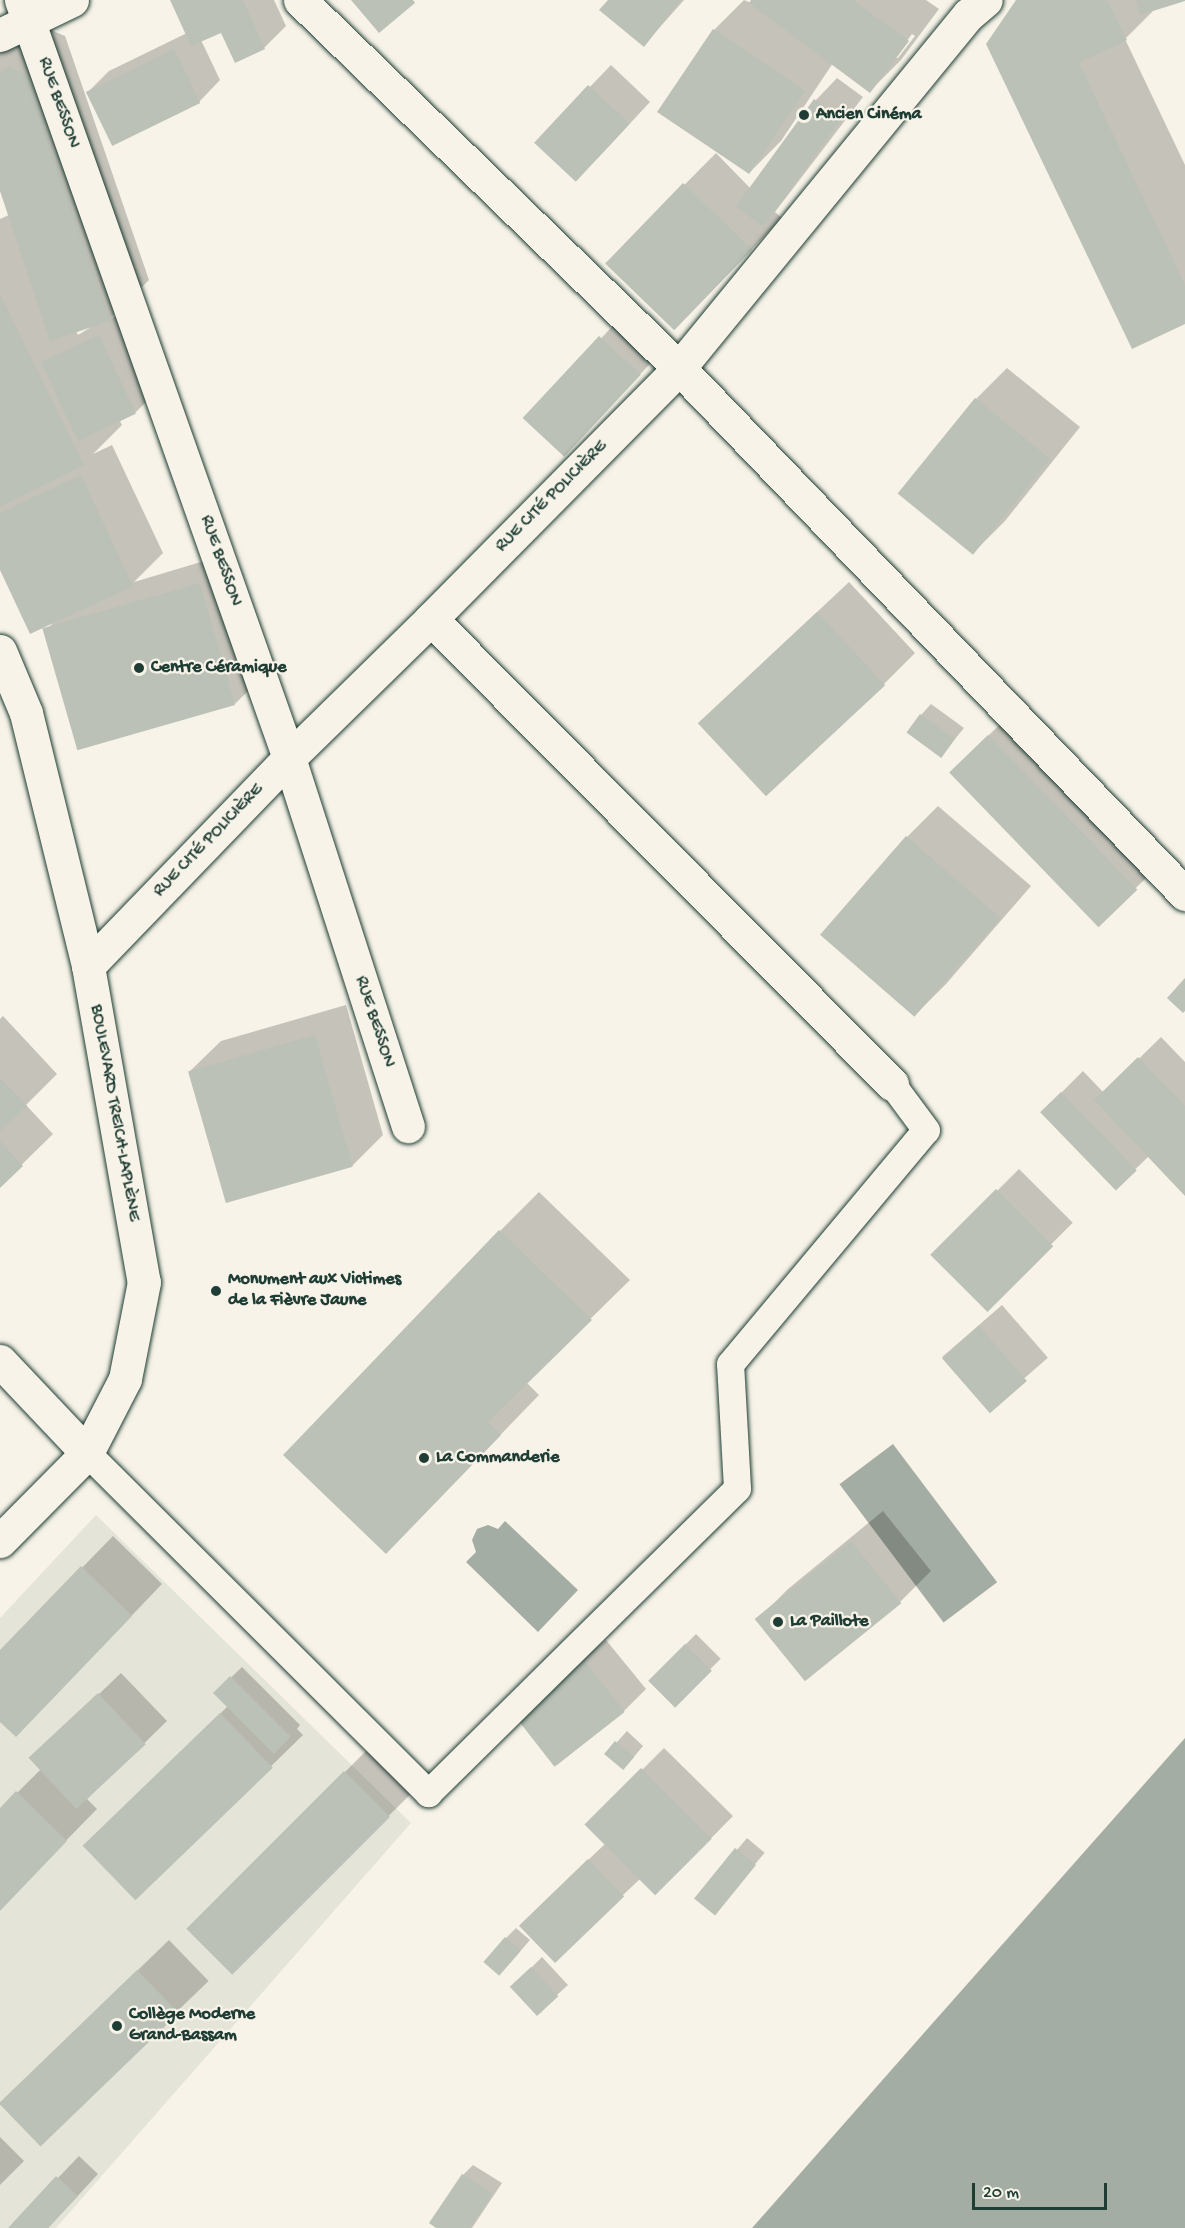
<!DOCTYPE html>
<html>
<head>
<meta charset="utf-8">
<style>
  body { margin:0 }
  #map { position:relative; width:1185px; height:2228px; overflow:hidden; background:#f7f3e8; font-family:"Gochi Hand",sans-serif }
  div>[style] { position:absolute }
  .built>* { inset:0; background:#e5e4d9 }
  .water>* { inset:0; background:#a4ada3; transform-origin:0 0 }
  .shadow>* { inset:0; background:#0003; transform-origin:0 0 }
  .building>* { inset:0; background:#bbc1b6; transform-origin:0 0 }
  .roads { filter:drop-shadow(0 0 2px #1f3d34) drop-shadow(0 0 2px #1f3d34) }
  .service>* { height:27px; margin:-13.5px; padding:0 13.5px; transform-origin:13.5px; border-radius:13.5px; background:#f7f3e8 }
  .minor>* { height:33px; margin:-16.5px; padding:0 16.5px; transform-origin:16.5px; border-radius:16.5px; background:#f7f3e8 }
  .tertiary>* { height:33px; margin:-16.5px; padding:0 16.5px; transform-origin:16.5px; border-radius:16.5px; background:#f7f3e8 }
  .dots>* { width:16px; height:16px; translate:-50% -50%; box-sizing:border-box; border:3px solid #f7f3e8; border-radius:50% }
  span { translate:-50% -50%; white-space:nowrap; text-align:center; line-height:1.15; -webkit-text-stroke:4.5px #f7f3e8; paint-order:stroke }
  .street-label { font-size:18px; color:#1f3d34 }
  .poi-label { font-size:18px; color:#1f3d34; font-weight:700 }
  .left { translate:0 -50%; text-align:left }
  .scale { position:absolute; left:972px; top:2183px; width:135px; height:27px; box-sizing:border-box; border:3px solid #1f3d34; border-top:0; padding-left:8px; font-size:18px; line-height:21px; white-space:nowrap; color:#1f3d34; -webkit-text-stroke:4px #f7f3e8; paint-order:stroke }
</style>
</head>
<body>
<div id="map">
  <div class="built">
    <i style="clip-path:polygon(96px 1515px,411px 1823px,56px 2228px,0 2228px,0 1618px)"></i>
  </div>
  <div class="water">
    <i style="left:893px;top:1444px;width:173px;height:67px;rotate:53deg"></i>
    <i style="clip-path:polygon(505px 1521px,578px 1590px,538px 1632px,466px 1562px,476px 1552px,472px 1540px,477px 1529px,488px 1525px,498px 1529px)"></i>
    <i style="clip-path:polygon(1185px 1738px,1185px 2228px,752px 2228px,931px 2025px)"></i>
  </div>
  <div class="shadow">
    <i style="clip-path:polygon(172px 0,274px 0,286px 26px,264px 48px,222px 31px,201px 40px,220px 80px,199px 102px,88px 92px,109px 71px,187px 33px)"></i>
    <i style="clip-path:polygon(609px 0,684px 0,644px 45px)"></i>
    <i style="clip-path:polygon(evenodd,744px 0,751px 3px,753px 0,926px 0,939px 9px,901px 60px,870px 91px,833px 63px,781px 141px,750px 172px,714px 30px,744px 0,912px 34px,915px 36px,898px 58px,894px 58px,912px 34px)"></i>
    <i style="clip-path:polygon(1018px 0,1183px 0,1156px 8px,1125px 39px,1185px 165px,1185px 322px)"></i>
    <i style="clip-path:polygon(evenodd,48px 29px,65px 36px,149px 280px,111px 318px,120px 314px,157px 391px,135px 413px,120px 421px,122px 425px,93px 454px,112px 445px,163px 553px,134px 582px,231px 553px,266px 673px,235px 704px,45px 631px,55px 621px,0 567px,0 219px,9px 215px,0 187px,0 53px,48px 29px,96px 324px,78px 335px,76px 331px,96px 324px)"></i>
    <i style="clip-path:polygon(611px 65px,650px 102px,597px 159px,536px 143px)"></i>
    <i style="clip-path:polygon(837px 78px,863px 97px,775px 212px,782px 218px,704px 298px,607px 263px,716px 153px,750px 188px,816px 100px)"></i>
    <i style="left:622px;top:316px;width:53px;height:141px;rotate:43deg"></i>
    <i style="clip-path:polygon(1007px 368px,1080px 427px,1005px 521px,974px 552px,976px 399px)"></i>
    <i style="clip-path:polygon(849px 582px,915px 653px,884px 684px,731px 693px)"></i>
    <i style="clip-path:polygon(931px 704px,964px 728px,941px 756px,921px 715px)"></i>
    <i style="left:1020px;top:705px;width:212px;height:96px;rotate:46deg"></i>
    <i style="clip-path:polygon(938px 806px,1031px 886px,946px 984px,915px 1015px,822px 935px,907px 837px)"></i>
    <i style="clip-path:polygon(346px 1005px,383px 1135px,352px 1166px,189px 1072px,221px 1041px)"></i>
    <i style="clip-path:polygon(3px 1016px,57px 1074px,26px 1105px,53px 1134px,0 1186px,0 1019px)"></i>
    <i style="clip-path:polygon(1161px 1037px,1185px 1062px,1185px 1193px,1149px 1156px,1115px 1189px,1042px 1112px,1083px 1071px,1104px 1093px)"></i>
    <i style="left:1019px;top:1169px;width:76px;height:122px;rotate:45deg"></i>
    <i style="clip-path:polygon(539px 1192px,630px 1280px,526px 1382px,539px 1395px,425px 1513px,500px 1231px)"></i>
    <i style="left:1002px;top:1305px;width:70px;height:79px;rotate:49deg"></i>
    <i style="clip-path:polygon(883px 1511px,931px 1571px,900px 1602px,757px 1620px,788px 1589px)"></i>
    <i style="clip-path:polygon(113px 1536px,162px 1584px,47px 1704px,0 1720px,0 1652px)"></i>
    <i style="left:696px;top:1634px;width:35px;height:65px;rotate:45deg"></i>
    <i style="clip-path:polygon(606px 1640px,646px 1689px,624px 1711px,557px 1765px,539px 1694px)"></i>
    <i style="clip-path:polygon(242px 1667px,300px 1725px,297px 1729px,303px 1735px,136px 1898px,117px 1816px,228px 1706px,215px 1693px)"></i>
    <i style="clip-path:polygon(121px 1673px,167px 1721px,87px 1799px,97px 1809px,0 1908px,0 1810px,41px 1769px,53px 1738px)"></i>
    <i style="clip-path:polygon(627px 1731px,643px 1746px,633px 1758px,606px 1754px)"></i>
    <i style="left:376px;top:1741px;width:62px;height:265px;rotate:45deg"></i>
    <i style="clip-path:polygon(664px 1748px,733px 1816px,657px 1893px,641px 1878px,623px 1895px,542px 1904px,606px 1843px,587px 1825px)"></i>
    <i style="left:747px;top:1838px;width:23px;height:79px;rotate:40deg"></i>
    <i style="clip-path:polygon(516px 1928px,530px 1940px,510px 1963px,506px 1938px)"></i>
    <i style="left:169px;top:1940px;width:57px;height:234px;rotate:46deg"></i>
    <i style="clip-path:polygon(542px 1957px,568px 1985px,557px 1995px,512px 1987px)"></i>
    <i style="clip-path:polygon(0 2137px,24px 2161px,0 2185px)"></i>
    <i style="clip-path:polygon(79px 2156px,98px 2174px,48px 2228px,10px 2228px)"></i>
    <i style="clip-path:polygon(473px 2165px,502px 2183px,472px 2228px,438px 2228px,463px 2175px)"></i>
  </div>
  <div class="building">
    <i style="clip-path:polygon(170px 0,243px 0,265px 49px,235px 63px,221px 33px,191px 46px)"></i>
    <i style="clip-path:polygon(351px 0,413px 0,415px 3px,379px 33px)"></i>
    <i style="clip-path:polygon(608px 0,681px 0,644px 47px,599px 10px)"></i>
    <i style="clip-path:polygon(751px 0,853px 0,909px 41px,870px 93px,749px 3px)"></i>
    <i style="clip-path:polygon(1016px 0,1107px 0,1127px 40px,1079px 63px,1185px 285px,1185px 324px,1132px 349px,986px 44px)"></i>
    <i style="clip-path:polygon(1136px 0,1185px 0,1185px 1px,1140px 15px)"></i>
    <i style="left:713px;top:29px;width:111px;height:100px;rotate:34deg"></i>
    <i style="left:174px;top:49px;width:60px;height:98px;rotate:64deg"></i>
    <i style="clip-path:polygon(8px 67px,27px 75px,110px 321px,50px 341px,0 191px,0 72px)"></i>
    <i style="left:588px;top:85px;width:57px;height:79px;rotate:43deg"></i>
    <i style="left:814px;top:99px;width:34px;height:133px;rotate:36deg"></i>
    <i style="left:683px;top:183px;width:96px;height:112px;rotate:44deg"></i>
    <i style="clip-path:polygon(0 294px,84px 465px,0 507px)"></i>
    <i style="left:99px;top:335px;width:87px;height:64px;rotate:65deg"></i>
    <i style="left:599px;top:336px;width:57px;height:112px;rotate:43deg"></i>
    <i style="left:975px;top:398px;width:97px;height:123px;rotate:39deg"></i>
    <i style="clip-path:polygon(81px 475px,133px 586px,30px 634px,0 570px,0 513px)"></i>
    <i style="left:200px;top:583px;width:127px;height:164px;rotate:74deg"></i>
    <i style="left:817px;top:612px;width:100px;height:163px;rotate:47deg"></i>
    <i style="left:920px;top:714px;width:43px;height:23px;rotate:36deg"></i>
    <i style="left:988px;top:735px;width:215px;height:54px;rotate:46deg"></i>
    <i style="left:906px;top:836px;width:125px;height:131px;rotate:41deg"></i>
    <i style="clip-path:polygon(1185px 978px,1185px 1011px,1183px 1013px,1167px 998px)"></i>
    <i style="left:315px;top:1035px;width:137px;height:132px;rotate:74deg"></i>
    <i style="clip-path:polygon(1138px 1057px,1185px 1106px,1185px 1196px,1094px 1100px)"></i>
    <i style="clip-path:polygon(0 1078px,27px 1106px,0 1131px)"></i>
    <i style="left:1061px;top:1092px;width:109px;height:29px;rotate:46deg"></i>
    <i style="clip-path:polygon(0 1141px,23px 1166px,0 1188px)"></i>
    <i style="left:996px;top:1189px;width:81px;height:93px;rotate:45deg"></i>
    <i style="clip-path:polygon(499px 1230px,592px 1320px,488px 1422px,501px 1435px,386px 1554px,283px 1455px)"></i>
    <i style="left:979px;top:1326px;width:73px;height:49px;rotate:49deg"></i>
    <i style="left:851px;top:1541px;width:80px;height:124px;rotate:51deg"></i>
    <i style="clip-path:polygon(81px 1566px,132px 1616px,16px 1737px,0 1722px,0 1650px)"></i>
    <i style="left:685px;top:1644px;width:38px;height:52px;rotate:45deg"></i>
    <i style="left:584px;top:1660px;width:66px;height:89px;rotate:52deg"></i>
    <i style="left:230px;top:1676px;width:86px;height:24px;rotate:45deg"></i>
    <i style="left:98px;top:1693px;width:70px;height:95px;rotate:47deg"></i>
    <i style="left:220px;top:1713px;width:76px;height:191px;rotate:46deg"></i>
    <i style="left:615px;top:1741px;width:25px;height:17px;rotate:40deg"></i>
    <i style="left:641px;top:1768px;width:100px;height:80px;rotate:45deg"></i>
    <i style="left:344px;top:1771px;width:65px;height:223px;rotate:45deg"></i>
    <i style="clip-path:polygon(16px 1791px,67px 1841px,0 1911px,0 1808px)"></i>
    <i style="left:735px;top:1848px;width:27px;height:65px;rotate:39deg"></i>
    <i style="left:588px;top:1859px;width:52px;height:96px;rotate:46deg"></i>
    <i style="left:505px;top:1937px;width:21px;height:33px;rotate:41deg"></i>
    <i style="left:531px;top:1967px;width:40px;height:29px;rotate:47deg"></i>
    <i style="left:137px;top:1970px;width:60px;height:192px;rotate:46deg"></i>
    <i style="clip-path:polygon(462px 2174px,492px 2194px,470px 2228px,436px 2228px,429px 2223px)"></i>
    <i style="clip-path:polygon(56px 2176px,78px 2196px,48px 2228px,8px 2228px)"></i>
  </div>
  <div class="roads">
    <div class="service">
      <i style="left:87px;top:1453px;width:482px;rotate:44.9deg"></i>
      <i style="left:428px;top:1793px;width:434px;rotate:-44.6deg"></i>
      <i style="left:737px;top:1488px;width:124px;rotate:-93.2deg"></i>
      <i style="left:730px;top:1364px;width:305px;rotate:-50.1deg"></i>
      <i style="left:926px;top:1130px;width:57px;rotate:-126.5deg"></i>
    </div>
    <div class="minor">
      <i style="left:21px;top:0;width:804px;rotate:70.53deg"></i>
      <i style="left:289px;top:758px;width:387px;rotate:72.1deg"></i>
      <i style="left:300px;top:0;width:528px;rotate:44.16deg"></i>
      <i style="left:679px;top:368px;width:730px;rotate:46.11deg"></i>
      <i style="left:0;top:35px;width:80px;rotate:-25.9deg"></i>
      <i style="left:431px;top:619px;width:655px;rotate:45.25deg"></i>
      <i style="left:88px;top:966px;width:289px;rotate:-46deg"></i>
      <i style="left:289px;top:758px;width:199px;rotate:-44.4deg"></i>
      <i style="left:431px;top:619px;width:353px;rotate:-45.3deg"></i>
      <i style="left:679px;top:368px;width:456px;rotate:-50.7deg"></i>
      <i style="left:968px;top:15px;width:23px;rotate:-40deg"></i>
      <i style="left:0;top:1361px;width:127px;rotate:46.6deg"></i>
    </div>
    <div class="tertiary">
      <i style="left:0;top:651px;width:67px;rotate:67.2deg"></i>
      <i style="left:26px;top:713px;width:260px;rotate:76.2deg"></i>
      <i style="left:88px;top:966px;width:321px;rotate:80deg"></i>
      <i style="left:144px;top:1282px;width:99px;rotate:101.1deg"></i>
      <i style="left:125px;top:1379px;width:83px;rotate:117.2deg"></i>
      <i style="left:87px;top:1453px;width:124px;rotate:134.7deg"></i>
    </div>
  </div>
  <div class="dots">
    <i style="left:804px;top:115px;background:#1f3d34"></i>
    <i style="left:139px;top:668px;background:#1f3d34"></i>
    <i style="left:216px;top:1291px;background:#1f3d34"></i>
    <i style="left:424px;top:1458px;background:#1f3d34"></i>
    <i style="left:778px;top:1622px;background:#1f3d34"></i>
    <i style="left:117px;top:2026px;background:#1f3d34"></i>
  </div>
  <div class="street-label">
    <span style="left:58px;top:103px;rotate:71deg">RUE BESSON</span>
    <span style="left:552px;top:497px;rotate:-45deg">RUE CITÉ POLICIÈRE</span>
    <span style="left:220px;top:561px;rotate:71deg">RUE BESSON</span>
    <span style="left:209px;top:841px;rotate:-46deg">RUE CITÉ POLICIÈRE</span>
    <span style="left:374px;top:1022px;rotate:72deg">RUE BESSON</span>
    <span style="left:114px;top:1113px;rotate:80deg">BOULEVARD TREICH-LAPLÈNE</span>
  </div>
  <div class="poi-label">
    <span class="left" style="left:816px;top:115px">Ancien Cinéma</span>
    <span class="left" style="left:151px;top:668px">Centre Céramique</span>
    <span class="left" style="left:228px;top:1291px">Monument aux Victimes<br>de la Fièvre Jaune</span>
    <span class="left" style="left:436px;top:1458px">La Commanderie</span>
    <span class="left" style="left:790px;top:1622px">La Paillote</span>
    <span class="left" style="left:129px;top:2026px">Collège Moderne<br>Grand-Bassam</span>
  </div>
  <div class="scale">20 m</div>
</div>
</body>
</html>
